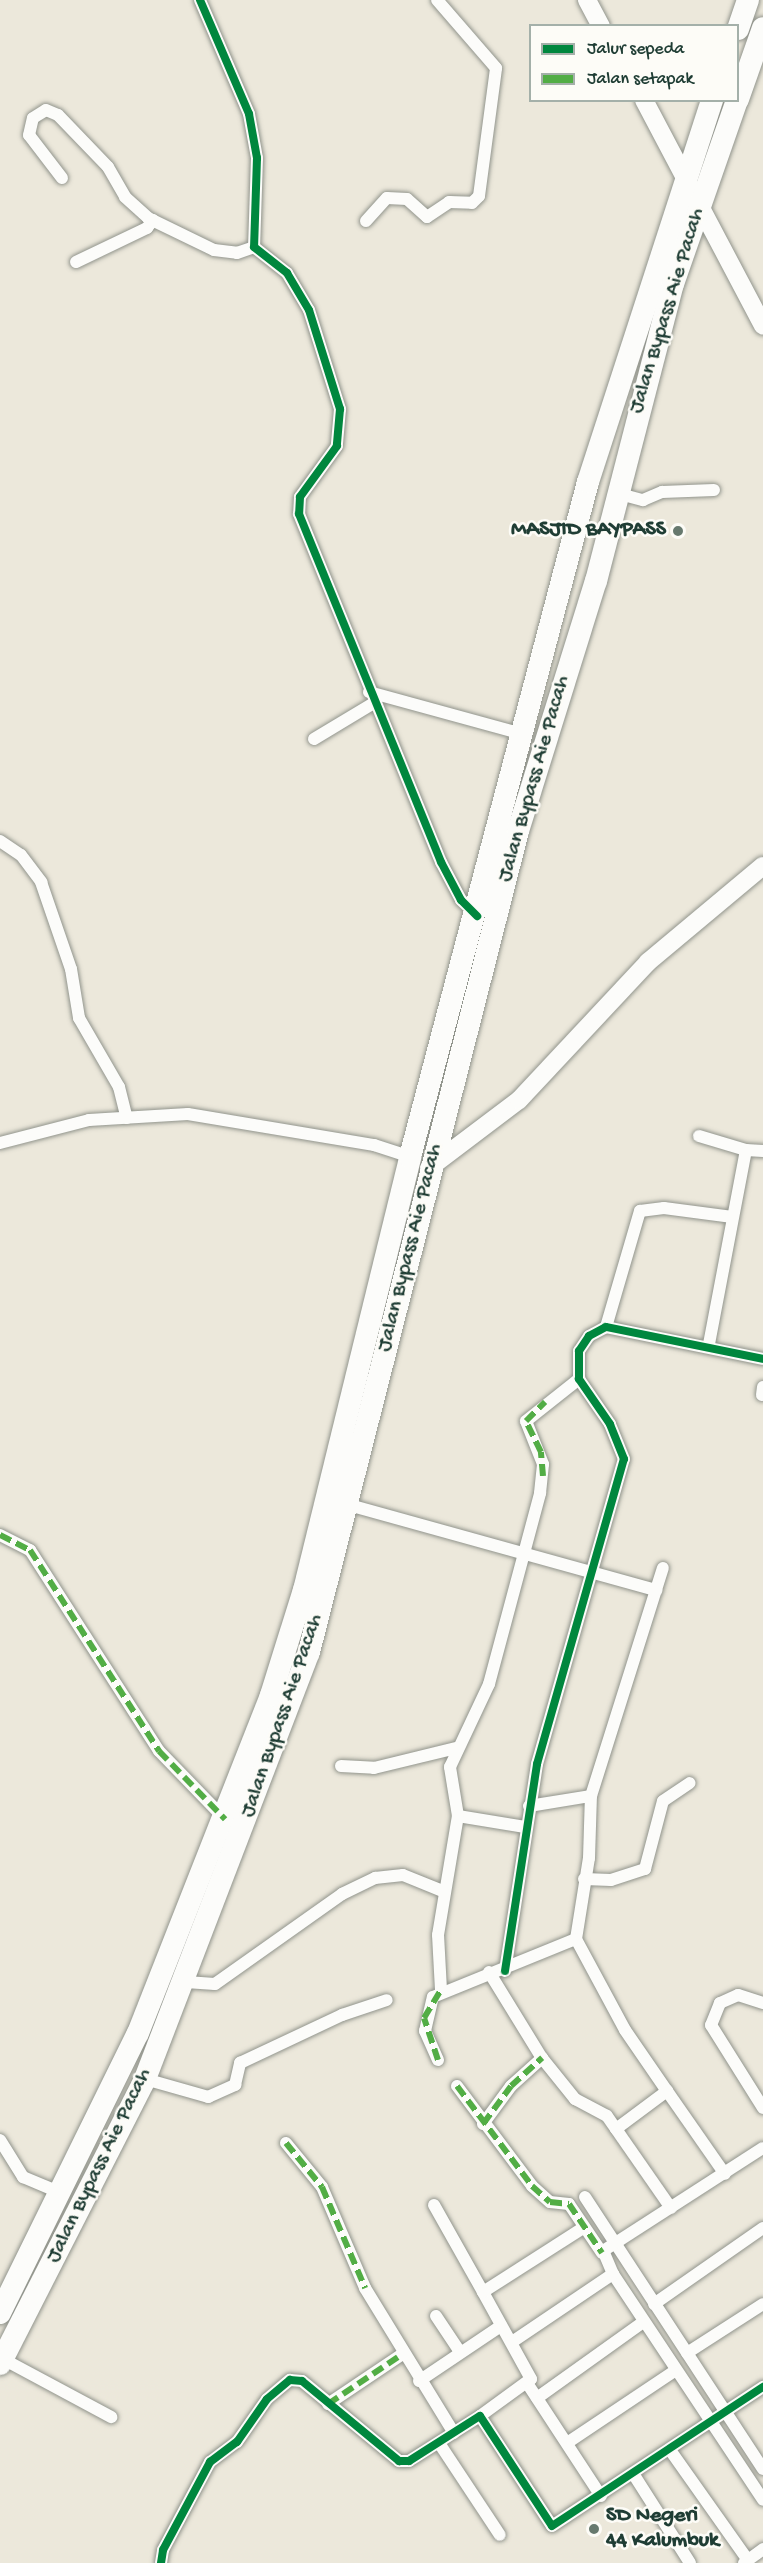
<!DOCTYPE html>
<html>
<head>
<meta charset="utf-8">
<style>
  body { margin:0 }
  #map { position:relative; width:763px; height:2563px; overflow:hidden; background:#ece8db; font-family:"Gochi Hand",sans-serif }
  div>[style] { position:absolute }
  .roads { filter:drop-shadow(0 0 2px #91948c) drop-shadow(0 0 2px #91948c) }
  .street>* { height:12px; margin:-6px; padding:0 6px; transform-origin:6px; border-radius:6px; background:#fcfcfa }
  .secondary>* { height:18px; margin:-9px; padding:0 9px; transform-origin:9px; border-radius:9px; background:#fcfcfa }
  .highway>* { height:22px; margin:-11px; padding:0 11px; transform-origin:11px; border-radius:11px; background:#fcfcfa }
  .quiet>* { height:6px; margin-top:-3px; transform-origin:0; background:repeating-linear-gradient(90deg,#52ad45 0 12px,transparent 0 18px) }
  .cycleway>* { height:8px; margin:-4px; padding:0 4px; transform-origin:4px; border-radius:4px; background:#00873e }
  .dots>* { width:16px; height:16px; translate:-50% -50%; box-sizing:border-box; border:3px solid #fdfcf7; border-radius:50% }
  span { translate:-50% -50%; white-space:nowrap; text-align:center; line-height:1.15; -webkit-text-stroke:5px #fdfcf7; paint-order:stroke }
  .street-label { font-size:22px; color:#1f3d34 }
  .poi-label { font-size:22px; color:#1f3d34; font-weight:700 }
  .right { translate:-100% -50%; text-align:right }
  .left { translate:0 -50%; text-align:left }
  .legend { position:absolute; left:529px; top:24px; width:210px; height:78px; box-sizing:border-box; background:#fdfcf7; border:2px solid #a4b0a9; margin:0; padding:8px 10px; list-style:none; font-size:18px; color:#1f3d34 }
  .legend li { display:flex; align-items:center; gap:12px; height:30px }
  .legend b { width:30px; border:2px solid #a4b0a9 }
</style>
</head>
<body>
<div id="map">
  <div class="roads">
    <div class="street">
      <i style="left:200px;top:0;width:124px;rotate:66.7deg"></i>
      <i style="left:249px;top:114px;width:45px;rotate:79.7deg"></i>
      <i style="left:257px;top:158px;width:89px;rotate:91.9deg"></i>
      <i style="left:254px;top:247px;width:42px;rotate:38.2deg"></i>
      <i style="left:287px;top:273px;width:43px;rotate:59.3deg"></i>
      <i style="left:309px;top:310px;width:104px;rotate:72.6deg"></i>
      <i style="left:340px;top:409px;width:37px;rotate:95deg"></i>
      <i style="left:337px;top:446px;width:63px;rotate:126deg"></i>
      <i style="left:300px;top:497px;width:17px;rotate:93deg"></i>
      <i style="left:299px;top:514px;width:376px;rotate:67.8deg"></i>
      <i style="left:441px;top:862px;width:43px;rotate:62.2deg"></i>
      <i style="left:461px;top:900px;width:22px;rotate:43deg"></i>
      <i style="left:62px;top:178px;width:54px;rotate:-127.5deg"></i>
      <i style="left:29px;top:135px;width:17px;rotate:-77deg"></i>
      <i style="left:33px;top:118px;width:15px;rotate:-32deg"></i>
      <i style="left:46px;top:110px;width:13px;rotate:23deg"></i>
      <i style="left:58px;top:115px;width:72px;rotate:46.1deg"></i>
      <i style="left:108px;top:167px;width:34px;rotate:60deg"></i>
      <i style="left:125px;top:197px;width:31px;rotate:42deg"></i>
      <i style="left:148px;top:218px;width:73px;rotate:25.9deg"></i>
      <i style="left:214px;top:250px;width:23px;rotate:7deg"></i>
      <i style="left:237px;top:253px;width:18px;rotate:-19deg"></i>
      <i style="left:366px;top:221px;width:31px;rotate:-48deg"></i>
      <i style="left:387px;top:198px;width:20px;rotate:3deg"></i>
      <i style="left:407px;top:199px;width:27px;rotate:42deg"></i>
      <i style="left:427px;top:217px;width:27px;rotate:-34deg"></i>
      <i style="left:449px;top:202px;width:23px;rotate:2deg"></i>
      <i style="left:472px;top:203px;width:10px;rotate:-45deg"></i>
      <i style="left:479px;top:196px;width:129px;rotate:-82.4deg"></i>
      <i style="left:496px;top:68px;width:90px;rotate:-130.9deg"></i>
      <i style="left:76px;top:262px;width:79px;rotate:-25.6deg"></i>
      <i style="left:147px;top:228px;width:10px;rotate:-53deg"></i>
      <i style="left:616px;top:493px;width:28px;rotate:15deg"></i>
      <i style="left:643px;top:500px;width:21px;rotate:-23deg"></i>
      <i style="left:662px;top:492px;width:52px;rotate:-2.2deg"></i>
      <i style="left:369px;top:692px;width:160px;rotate:15.3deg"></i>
      <i style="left:314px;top:739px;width:70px;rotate:-31deg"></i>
      <i style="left:0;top:841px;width:25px;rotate:34deg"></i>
      <i style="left:21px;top:855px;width:34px;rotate:53deg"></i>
      <i style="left:41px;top:882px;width:92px;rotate:71deg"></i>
      <i style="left:71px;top:969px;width:50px;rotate:80.7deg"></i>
      <i style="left:79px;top:1018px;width:80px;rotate:59.9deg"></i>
      <i style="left:119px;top:1087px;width:32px;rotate:76deg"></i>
      <i style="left:699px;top:1136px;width:49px;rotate:16.6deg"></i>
      <i style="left:0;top:1143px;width:92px;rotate:-14.5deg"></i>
      <i style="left:89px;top:1120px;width:99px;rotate:-3.5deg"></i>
      <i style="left:188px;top:1114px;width:189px;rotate:9.5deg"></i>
      <i style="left:374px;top:1145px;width:38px;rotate:18deg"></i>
      <i style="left:606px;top:1327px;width:121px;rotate:-73.7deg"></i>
      <i style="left:640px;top:1211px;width:24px;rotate:-7deg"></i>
      <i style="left:664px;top:1208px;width:69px;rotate:7.5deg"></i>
      <i style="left:709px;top:1344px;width:197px;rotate:-79.2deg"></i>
      <i style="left:746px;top:1150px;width:17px;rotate:3deg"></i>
      <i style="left:762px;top:1395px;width:8px;rotate:-83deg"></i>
      <i style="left:349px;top:1505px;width:319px;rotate:15.5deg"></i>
      <i style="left:0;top:1535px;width:34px;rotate:27deg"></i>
      <i style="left:30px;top:1550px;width:239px;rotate:57.3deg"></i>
      <i style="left:159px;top:1751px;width:95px;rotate:45.9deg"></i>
      <i style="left:341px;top:1766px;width:33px;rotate:3deg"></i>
      <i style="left:374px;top:1768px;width:84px;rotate:-13.7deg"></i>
      <i style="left:529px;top:1806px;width:63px;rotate:-9.2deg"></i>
      <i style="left:458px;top:1816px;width:68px;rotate:9.3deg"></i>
      <i style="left:584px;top:1879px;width:27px;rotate:2deg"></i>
      <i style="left:611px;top:1880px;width:36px;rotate:-18deg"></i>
      <i style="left:645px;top:1869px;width:70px;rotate:-75.2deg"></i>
      <i style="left:663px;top:1801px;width:32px;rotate:-34deg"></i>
      <i style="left:576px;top:1939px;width:82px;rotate:-80.9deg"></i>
      <i style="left:589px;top:1858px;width:62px;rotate:-88.2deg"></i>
      <i style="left:591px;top:1796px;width:239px;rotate:-72.5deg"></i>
      <i style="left:505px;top:1971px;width:209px;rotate:-81.2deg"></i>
      <i style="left:537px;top:1764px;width:317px;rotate:-74.1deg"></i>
      <i style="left:624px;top:1459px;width:38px;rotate:-112deg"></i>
      <i style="left:610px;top:1424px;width:55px;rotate:-124.6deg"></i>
      <i style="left:579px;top:1379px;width:28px;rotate:-90deg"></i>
      <i style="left:579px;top:1351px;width:18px;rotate:-56deg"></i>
      <i style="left:589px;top:1336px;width:19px;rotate:-28deg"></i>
      <i style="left:606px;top:1327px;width:160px;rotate:11.5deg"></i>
      <i style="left:489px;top:1972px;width:101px;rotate:58.4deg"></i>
      <i style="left:542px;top:2058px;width:53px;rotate:51.2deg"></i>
      <i style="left:575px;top:2099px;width:36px;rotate:28deg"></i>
      <i style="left:607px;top:2116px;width:112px;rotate:55.2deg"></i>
      <i style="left:186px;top:1982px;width:29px;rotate:4deg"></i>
      <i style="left:215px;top:1984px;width:156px;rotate:-35.3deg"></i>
      <i style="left:342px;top:1894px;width:37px;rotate:-26deg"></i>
      <i style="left:375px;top:1878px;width:28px;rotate:-6deg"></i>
      <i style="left:403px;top:1875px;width:45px;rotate:22deg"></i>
      <i style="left:441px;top:1990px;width:55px;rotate:-93.1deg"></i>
      <i style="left:438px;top:1935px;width:121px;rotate:-80.5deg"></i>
      <i style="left:458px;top:1816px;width:50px;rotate:-99.3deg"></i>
      <i style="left:450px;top:1767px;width:92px;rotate:-64.8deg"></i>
      <i style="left:489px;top:1684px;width:198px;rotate:-75deg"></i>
      <i style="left:540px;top:1493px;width:29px;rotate:-84deg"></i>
      <i style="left:543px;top:1464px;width:46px;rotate:-111.6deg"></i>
      <i style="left:526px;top:1421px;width:68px;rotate:-38.4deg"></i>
      <i style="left:763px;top:2003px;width:26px;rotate:-162deg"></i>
      <i style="left:738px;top:1995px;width:20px;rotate:156deg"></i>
      <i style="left:720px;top:2003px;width:24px;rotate:112deg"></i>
      <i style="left:711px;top:2025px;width:98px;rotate:57.9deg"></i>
      <i style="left:438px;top:2060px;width:32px;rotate:-114deg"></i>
      <i style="left:425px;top:2031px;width:35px;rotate:-77deg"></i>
      <i style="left:433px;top:1997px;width:154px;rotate:-22.1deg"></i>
      <i style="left:576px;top:1939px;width:103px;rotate:61.7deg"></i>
      <i style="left:625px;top:2030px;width:74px;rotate:55.5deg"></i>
      <i style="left:145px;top:2079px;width:66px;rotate:15.9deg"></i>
      <i style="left:208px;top:2097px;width:30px;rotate:-24deg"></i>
      <i style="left:235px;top:2085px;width:23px;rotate:-77deg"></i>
      <i style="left:240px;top:2063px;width:113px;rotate:-25.2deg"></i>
      <i style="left:342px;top:2015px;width:47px;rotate:-18.4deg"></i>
      <i style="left:457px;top:2086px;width:125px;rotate:53.1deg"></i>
      <i style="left:532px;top:2186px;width:24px;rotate:42deg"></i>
      <i style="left:550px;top:2202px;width:19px;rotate:6deg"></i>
      <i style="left:569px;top:2204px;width:59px;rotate:56deg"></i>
      <i style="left:483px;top:2124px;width:47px;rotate:-53.6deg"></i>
      <i style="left:511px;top:2086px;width:42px;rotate:-42.1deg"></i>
      <i style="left:616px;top:2129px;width:64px;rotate:-36.7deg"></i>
      <i style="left:667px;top:2091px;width:101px;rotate:55.1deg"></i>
      <i style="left:0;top:2140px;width:44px;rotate:58.1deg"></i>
      <i style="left:23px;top:2177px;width:41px;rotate:22.8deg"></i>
      <i style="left:286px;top:2143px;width:57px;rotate:50.7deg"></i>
      <i style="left:322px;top:2187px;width:110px;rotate:66.9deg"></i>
      <i style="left:365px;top:2288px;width:170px;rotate:58.5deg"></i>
      <i style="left:585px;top:2197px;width:325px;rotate:56.8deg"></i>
      <i style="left:434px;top:2205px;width:100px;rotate:60.6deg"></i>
      <i style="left:613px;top:2274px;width:271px;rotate:56.4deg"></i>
      <i style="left:654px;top:2304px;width:133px;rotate:-34.9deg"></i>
      <i style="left:436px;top:2316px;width:43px;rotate:56.3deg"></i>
      <i style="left:512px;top:2342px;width:122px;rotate:-34deg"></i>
      <i style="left:613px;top:2274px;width:25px;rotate:-113deg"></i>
      <i style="left:603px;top:2251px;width:190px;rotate:-32.8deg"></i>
      <i style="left:687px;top:2353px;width:90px;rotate:-32.8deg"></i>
      <i style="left:3px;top:2359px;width:123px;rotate:28.2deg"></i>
      <i style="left:419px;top:2381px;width:99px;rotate:-33.9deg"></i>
      <i style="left:527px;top:2383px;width:135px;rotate:56.8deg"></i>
      <i style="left:537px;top:2398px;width:130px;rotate:-35.6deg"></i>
      <i style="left:328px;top:2404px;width:88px;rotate:-33.9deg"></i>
      <i style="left:480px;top:2416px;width:63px;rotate:-36deg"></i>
      <i style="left:531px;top:2379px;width:99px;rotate:-118.9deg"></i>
      <i style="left:483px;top:2292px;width:119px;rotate:-32.6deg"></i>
      <i style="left:439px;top:2443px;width:110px;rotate:56.5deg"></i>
      <i style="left:567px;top:2443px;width:131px;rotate:-33.8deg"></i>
      <i style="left:670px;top:2450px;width:135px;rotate:54.7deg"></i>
      <i style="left:634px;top:2475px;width:104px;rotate:57.5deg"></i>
      <i style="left:161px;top:2563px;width:13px;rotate:-81deg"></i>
      <i style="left:163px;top:2550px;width:100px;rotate:-61.9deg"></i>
      <i style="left:210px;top:2462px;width:34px;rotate:-37deg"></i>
      <i style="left:237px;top:2442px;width:52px;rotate:-55.1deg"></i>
      <i style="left:267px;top:2399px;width:30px;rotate:-40deg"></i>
      <i style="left:290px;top:2380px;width:12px;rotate:5deg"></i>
      <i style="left:302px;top:2381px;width:126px;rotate:39.5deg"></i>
      <i style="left:399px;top:2461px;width:10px"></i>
      <i style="left:409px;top:2461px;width:84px;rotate:-32.4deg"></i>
      <i style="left:480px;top:2416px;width:131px;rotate:56.8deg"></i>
      <i style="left:552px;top:2526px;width:253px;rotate:-33.4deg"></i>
      <i style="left:744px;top:2563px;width:24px;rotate:-36deg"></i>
    </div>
    <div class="secondary">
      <i style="left:587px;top:0;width:30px;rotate:62deg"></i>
      <i style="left:644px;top:100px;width:255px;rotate:62.2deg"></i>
      <i style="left:429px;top:1168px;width:113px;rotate:-37.1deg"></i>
      <i style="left:519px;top:1100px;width:189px;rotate:-46.9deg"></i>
      <i style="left:648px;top:962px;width:150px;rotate:-39.9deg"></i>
    </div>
    <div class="highway">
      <i style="left:738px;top:29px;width:31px;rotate:-71deg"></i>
      <i style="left:738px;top:99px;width:75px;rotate:-70.6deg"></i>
      <i style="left:0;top:2313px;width:312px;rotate:-63.8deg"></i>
      <i style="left:138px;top:2033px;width:363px;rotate:-68.5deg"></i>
      <i style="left:271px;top:1695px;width:110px;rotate:-72.6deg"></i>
      <i style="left:304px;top:1590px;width:446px;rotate:-76.2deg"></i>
      <i style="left:410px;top:1157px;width:698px;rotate:-75.23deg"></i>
      <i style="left:588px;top:482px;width:402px;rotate:-72deg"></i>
      <i style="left:0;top:2364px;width:320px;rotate:-63deg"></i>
      <i style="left:145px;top:2079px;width:457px;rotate:-69deg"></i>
      <i style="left:309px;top:1652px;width:847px;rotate:-75.72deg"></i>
      <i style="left:518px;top:831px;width:262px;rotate:-72.7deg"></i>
      <i style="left:596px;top:581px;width:307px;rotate:-75.5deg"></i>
      <i style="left:673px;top:284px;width:195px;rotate:-70.8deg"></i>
    </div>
  </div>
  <div class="quiet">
    <i style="left:543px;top:1476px;width:24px;rotate:-95deg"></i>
    <i style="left:541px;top:1452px;width:34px;rotate:-116deg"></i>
    <i style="left:526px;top:1421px;width:27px;rotate:-45deg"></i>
    <i style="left:0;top:1535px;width:34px;rotate:27deg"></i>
    <i style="left:30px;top:1550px;width:239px;rotate:57.3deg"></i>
    <i style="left:159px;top:1751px;width:95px;rotate:45.9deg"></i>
    <i style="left:438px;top:2060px;width:44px;rotate:-108.4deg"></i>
    <i style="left:424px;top:2018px;width:33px;rotate:-59deg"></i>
    <i style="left:457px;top:2086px;width:125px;rotate:53.1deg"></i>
    <i style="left:532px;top:2186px;width:24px;rotate:42deg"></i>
    <i style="left:550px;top:2202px;width:19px;rotate:6deg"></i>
    <i style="left:569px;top:2204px;width:59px;rotate:56deg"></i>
    <i style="left:483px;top:2124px;width:47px;rotate:-53.6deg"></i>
    <i style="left:511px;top:2086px;width:42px;rotate:-42.1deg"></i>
    <i style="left:286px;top:2143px;width:57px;rotate:50.7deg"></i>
    <i style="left:322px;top:2187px;width:110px;rotate:66.9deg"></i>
    <i style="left:328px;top:2404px;width:88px;rotate:-33.9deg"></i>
  </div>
  <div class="cycleway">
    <i style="left:200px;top:0;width:124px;rotate:66.7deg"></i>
    <i style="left:249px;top:114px;width:45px;rotate:79.7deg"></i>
    <i style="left:257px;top:158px;width:89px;rotate:91.9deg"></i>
    <i style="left:254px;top:247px;width:42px;rotate:38.2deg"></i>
    <i style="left:287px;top:273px;width:43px;rotate:59.3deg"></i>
    <i style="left:309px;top:310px;width:104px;rotate:72.6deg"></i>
    <i style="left:340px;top:409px;width:37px;rotate:95deg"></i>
    <i style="left:337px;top:446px;width:63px;rotate:126deg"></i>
    <i style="left:300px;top:497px;width:17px;rotate:93deg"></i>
    <i style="left:299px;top:514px;width:376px;rotate:67.8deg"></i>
    <i style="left:441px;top:862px;width:43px;rotate:62.2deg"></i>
    <i style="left:461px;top:900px;width:23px;rotate:45deg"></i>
    <i style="left:505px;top:1971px;width:209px;rotate:-81.2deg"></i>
    <i style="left:537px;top:1764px;width:317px;rotate:-74.1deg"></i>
    <i style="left:624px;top:1459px;width:38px;rotate:-112deg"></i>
    <i style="left:610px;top:1424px;width:55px;rotate:-124.6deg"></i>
    <i style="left:579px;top:1379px;width:28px;rotate:-90deg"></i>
    <i style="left:579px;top:1351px;width:18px;rotate:-56deg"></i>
    <i style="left:589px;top:1336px;width:19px;rotate:-28deg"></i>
    <i style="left:606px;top:1327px;width:160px;rotate:11.5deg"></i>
    <i style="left:161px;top:2563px;width:13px;rotate:-81deg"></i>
    <i style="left:163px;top:2550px;width:100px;rotate:-61.9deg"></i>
    <i style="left:210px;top:2462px;width:34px;rotate:-37deg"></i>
    <i style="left:237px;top:2442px;width:52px;rotate:-55.1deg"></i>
    <i style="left:267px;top:2399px;width:30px;rotate:-40deg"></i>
    <i style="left:290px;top:2380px;width:12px;rotate:5deg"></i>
    <i style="left:302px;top:2381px;width:126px;rotate:39.5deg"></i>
    <i style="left:399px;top:2461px;width:10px"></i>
    <i style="left:409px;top:2461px;width:84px;rotate:-32.4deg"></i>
    <i style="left:480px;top:2416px;width:131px;rotate:56.8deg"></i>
    <i style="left:552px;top:2526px;width:253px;rotate:-33.4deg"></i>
  </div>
  <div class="dots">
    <i style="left:678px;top:531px;background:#67796e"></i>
    <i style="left:594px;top:2529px;background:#67796e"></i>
  </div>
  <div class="street-label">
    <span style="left:668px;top:311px;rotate:-73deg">Jalan Bypass Aie Pacah</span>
    <span style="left:535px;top:779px;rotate:-74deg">Jalan Bypass Aie Pacah</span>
    <span style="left:411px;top:1248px;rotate:-76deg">Jalan Bypass Aie Pacah</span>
    <span style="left:283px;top:1716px;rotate:-71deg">Jalan Bypass Aie Pacah</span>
    <span style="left:100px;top:2166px;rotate:-64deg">Jalan Bypass Aie Pacah</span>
  </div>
  <div class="poi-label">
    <span class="right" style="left:666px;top:531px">MASJID BAYPASS</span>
    <span class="left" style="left:606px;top:2529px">SD Negeri<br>44 Kalumbuk</span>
  </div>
  <ul class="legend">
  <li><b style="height:8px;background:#00873e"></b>Jalur sepeda</li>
  <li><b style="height:8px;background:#52ad45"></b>Jalan setapak</li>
  </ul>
</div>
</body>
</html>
